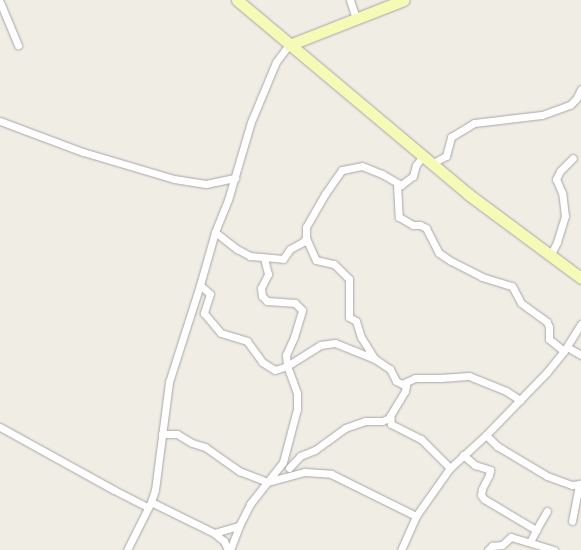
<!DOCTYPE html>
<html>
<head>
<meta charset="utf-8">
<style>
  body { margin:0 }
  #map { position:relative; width:581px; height:550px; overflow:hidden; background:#f0ede5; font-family:"IBM Plex Sans",sans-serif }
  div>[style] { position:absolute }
  .roads { filter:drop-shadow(0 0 1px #a6a6a6) drop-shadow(0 0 1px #a6a6a6) }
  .street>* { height:7px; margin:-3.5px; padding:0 3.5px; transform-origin:3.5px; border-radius:3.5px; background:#fff }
  .secondary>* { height:11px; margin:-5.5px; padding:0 5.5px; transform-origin:5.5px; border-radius:5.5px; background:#f5fbb7 }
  span { translate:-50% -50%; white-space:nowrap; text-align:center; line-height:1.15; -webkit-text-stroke:3px #fff; paint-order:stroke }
</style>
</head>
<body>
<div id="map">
  <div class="roads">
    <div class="street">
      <i style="left:350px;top:0;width:20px;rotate:72deg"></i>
      <i style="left:0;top:2px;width:47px;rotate:67.3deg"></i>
      <i style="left:0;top:121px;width:89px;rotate:20.5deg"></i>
      <i style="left:83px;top:152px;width:95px;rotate:16.5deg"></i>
      <i style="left:174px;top:179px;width:32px;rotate:9deg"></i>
      <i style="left:206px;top:184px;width:30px;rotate:-12deg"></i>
      <i style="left:431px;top:164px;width:17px;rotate:-28deg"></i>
      <i style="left:446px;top:156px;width:20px;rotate:-75deg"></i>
      <i style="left:451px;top:137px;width:27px;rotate:-31deg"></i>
      <i style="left:474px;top:123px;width:68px;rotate:-6.7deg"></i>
      <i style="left:542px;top:115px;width:30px;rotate:-20deg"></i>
      <i style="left:570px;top:105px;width:8px;rotate:-45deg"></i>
      <i style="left:576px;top:99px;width:11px;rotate:-63deg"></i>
      <i style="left:397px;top:184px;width:33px;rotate:87deg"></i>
      <i style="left:399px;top:217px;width:16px;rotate:30deg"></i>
      <i style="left:413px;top:225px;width:7px"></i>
      <i style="left:420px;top:225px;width:7px;rotate:27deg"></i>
      <i style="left:426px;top:228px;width:28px;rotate:63deg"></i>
      <i style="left:439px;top:253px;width:14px;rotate:34deg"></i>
      <i style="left:451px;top:261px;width:35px;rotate:27deg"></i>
      <i style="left:482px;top:277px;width:31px;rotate:17deg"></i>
      <i style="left:512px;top:286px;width:19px;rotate:62deg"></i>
      <i style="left:521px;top:303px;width:32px;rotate:36deg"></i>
      <i style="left:547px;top:322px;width:5px;rotate:68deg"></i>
      <i style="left:549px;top:327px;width:12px;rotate:90deg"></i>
      <i style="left:549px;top:339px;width:19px;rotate:39deg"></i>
      <i style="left:215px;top:232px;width:28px;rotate:38deg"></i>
      <i style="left:237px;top:249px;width:15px;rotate:28deg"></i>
      <i style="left:250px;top:256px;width:33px;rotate:5deg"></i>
      <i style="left:283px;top:259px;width:12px;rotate:-55deg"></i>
      <i style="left:290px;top:249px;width:15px;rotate:-28deg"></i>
      <i style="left:303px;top:242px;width:5px;rotate:-53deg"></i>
      <i style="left:306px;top:238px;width:11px;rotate:-90deg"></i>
      <i style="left:306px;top:227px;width:38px;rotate:-60deg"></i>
      <i style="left:325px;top:194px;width:29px;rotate:-55deg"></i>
      <i style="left:342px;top:170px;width:20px;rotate:-11deg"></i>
      <i style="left:362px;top:166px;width:22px;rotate:22deg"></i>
      <i style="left:382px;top:174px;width:22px;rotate:30deg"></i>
      <i style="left:401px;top:185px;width:15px;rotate:-37deg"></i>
      <i style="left:413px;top:176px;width:11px;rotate:-75deg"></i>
      <i style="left:416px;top:165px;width:10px;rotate:-53deg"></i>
      <i style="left:306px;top:238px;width:24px;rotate:66deg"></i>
      <i style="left:316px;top:260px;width:18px;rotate:13deg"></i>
      <i style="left:334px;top:264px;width:21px;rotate:45deg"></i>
      <i style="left:349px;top:279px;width:38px;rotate:90deg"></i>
      <i style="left:349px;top:317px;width:8px;rotate:30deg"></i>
      <i style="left:356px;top:321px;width:17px;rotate:73deg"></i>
      <i style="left:361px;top:337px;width:26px;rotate:58deg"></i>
      <i style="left:375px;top:359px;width:18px;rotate:34deg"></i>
      <i style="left:390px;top:369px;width:13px;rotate:63deg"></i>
      <i style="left:396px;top:381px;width:11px;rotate:27deg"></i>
      <i style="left:406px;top:386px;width:5px;rotate:101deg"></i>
      <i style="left:405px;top:391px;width:29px;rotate:121deg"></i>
      <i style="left:390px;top:416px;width:8px;rotate:83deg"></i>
      <i style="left:391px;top:424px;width:34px;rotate:27deg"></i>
      <i style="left:421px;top:439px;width:41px;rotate:45deg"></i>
      <i style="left:551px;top:254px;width:13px;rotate:-63deg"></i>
      <i style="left:557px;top:242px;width:27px;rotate:-73deg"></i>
      <i style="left:565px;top:216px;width:23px;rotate:-97deg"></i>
      <i style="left:562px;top:193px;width:15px;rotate:-113deg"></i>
      <i style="left:556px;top:179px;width:9px;rotate:-63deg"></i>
      <i style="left:560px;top:171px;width:18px;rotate:-45deg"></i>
      <i style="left:200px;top:285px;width:13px;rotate:42deg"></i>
      <i style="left:210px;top:294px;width:20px;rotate:108deg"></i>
      <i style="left:204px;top:313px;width:26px;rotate:50deg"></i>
      <i style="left:221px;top:333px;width:27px;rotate:17deg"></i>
      <i style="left:247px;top:341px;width:26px;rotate:54deg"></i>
      <i style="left:262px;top:362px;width:15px;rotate:32deg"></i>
      <i style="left:275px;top:370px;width:13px;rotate:-18deg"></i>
      <i style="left:287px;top:366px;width:39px;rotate:-32deg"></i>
      <i style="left:320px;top:345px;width:15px;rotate:-8deg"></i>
      <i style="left:335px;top:343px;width:43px;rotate:21.8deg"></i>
      <i style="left:567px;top:347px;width:16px;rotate:30deg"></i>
      <i style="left:404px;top:383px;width:12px;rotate:-24deg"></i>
      <i style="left:415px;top:378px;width:25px"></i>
      <i style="left:440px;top:378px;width:29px;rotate:-4deg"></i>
      <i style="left:469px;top:376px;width:40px;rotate:22deg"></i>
      <i style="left:506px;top:391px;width:17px;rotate:33deg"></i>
      <i style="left:0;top:427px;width:130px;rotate:28.9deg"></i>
      <i style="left:114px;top:490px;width:38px;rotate:27deg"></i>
      <i style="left:162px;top:434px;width:15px"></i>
      <i style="left:177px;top:434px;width:17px;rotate:31deg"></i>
      <i style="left:192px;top:443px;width:14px;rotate:17deg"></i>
      <i style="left:205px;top:447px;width:42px;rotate:35.2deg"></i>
      <i style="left:239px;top:471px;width:30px;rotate:21deg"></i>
      <i style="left:267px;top:482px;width:39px;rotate:-15deg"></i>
      <i style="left:305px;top:472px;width:26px;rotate:4deg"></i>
      <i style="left:331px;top:474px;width:95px;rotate:26.3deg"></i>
      <i style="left:486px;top:435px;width:16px;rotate:45deg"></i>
      <i style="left:497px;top:446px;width:58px;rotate:31deg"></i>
      <i style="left:547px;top:476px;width:27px;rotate:20deg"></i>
      <i style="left:572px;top:485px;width:9px;rotate:-6deg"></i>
      <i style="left:463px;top:455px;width:16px;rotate:40deg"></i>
      <i style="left:475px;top:465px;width:16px;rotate:18deg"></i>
      <i style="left:490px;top:470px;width:5px;rotate:101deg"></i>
      <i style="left:489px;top:475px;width:16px;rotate:117deg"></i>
      <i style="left:482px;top:489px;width:6px;rotate:99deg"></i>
      <i style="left:481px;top:495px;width:5px;rotate:53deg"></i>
      <i style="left:484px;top:499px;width:61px;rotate:30.8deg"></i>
      <i style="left:289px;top:468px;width:16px;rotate:-47deg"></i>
      <i style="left:300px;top:456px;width:16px;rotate:-22deg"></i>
      <i style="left:315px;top:450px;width:37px;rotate:-36deg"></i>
      <i style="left:345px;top:428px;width:21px;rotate:-19deg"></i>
      <i style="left:365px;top:421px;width:17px"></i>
      <i style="left:382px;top:421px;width:9px;rotate:-21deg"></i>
      <i style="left:151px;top:502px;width:70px;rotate:26.2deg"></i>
      <i style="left:214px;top:533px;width:13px;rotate:39deg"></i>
      <i style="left:224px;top:541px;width:10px;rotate:66deg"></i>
      <i style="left:572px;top:521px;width:38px;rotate:-79deg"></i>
      <i style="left:214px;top:533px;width:26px;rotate:-16deg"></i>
      <i style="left:530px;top:542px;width:13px;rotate:-63deg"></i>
      <i style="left:536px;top:530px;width:22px;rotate:-60deg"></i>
      <i style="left:127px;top:550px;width:54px;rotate:-63.4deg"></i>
      <i style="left:151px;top:502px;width:13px;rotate:-72deg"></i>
      <i style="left:155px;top:490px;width:109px;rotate:-82.6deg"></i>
      <i style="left:169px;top:382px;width:102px;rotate:-72.3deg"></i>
      <i style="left:200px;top:285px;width:55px;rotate:-74.2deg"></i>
      <i style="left:215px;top:232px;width:35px;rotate:-68deg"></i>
      <i style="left:228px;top:200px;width:81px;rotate:-73.6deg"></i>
      <i style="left:251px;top:122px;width:65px;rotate:-67.4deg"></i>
      <i style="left:276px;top:62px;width:21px;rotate:-53deg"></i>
      <i style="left:230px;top:550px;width:26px;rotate:-69deg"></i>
      <i style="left:239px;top:526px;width:25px;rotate:-63deg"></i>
      <i style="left:250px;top:504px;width:53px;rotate:-51.8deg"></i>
      <i style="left:283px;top:462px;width:55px;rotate:-75.2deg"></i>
      <i style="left:297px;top:409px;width:16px;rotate:-90deg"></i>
      <i style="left:297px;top:393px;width:29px;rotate:-110deg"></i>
      <i style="left:287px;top:366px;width:11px;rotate:-95deg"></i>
      <i style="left:286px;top:355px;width:20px;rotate:-66deg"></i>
      <i style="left:294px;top:337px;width:28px;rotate:-73deg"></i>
      <i style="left:302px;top:310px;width:10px;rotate:-135deg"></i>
      <i style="left:295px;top:303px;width:28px;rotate:-176deg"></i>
      <i style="left:267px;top:301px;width:7px;rotate:-135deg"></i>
      <i style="left:262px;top:296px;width:8px;rotate:-97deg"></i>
      <i style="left:261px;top:288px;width:16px;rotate:-63deg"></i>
      <i style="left:268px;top:274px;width:16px;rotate:-104deg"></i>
      <i style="left:401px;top:550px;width:37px;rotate:-66deg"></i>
      <i style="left:416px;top:516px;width:59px;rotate:-54.7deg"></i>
      <i style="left:450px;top:468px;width:49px;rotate:-42.5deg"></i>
      <i style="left:486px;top:435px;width:88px;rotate:-45.9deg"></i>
      <i style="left:547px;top:372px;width:27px;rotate:-51deg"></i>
      <i style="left:564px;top:351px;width:32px;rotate:-58deg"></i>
      <i style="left:488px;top:550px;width:6px;rotate:-45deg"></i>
      <i style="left:492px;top:546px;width:10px;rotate:-6deg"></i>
      <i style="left:502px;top:545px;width:12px;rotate:-42deg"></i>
      <i style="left:511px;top:537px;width:45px;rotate:16.8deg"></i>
    </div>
    <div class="secondary">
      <i style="left:237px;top:0;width:302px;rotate:40deg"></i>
      <i style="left:468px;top:194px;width:141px;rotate:36.6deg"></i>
      <i style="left:289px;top:45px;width:123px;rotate:-21.4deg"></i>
    </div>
  </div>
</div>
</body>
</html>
